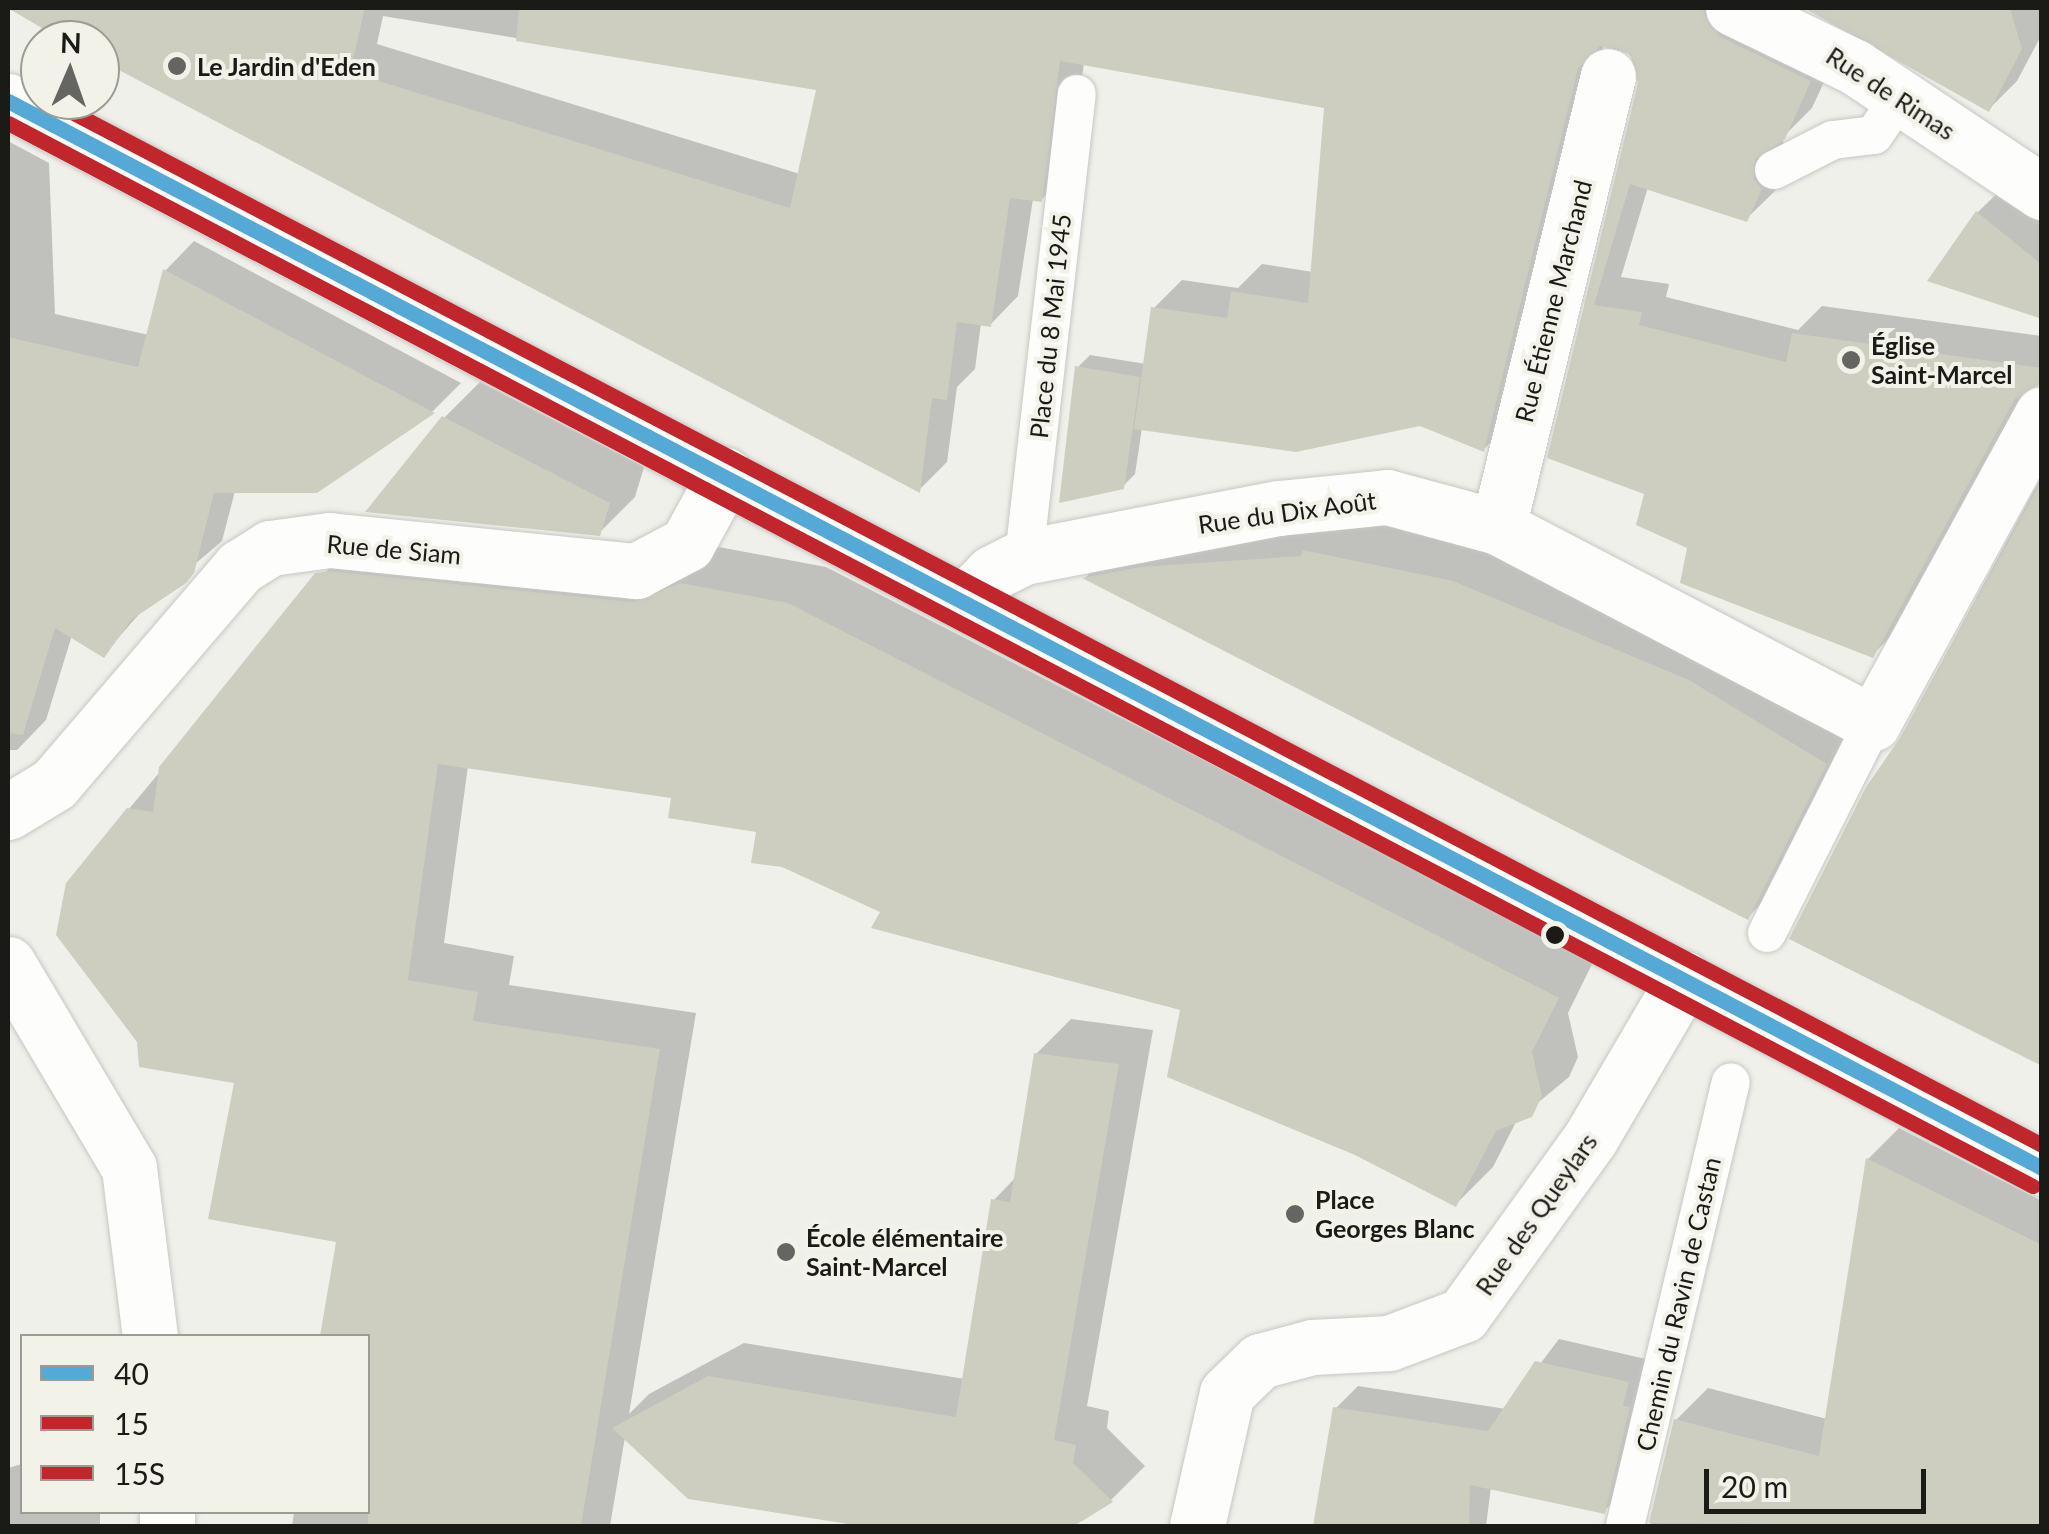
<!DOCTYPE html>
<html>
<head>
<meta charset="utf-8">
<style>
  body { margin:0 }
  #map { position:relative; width:2049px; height:1534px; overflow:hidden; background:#f0f0eb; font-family:Lato,sans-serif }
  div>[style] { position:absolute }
  .shadow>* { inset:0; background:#0003 }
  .building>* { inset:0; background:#cdcdc0 }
  .roads { filter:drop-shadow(0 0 2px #c6c6c3) drop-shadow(0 0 2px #c6c6c3) }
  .service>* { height:38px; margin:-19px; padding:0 19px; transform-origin:19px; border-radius:19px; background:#fdfdfc }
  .pedestrian>* { height:55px; margin:-27.5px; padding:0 27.5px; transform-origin:27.5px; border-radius:27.5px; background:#fdfdfc }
  .minor>* { height:55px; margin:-27.5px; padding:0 27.5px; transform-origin:27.5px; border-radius:27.5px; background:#fdfdfc }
  .tertiary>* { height:55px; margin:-27.5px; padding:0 27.5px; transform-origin:27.5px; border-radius:27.5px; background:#fdfdfc }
  .bus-1>* { height:15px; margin:-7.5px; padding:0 7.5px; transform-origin:7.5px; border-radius:7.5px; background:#55a9d6 }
  .bus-2>* { height:15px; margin:-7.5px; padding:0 7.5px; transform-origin:7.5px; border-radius:7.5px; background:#c0262c }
  .bus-3>* { height:15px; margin:-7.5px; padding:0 7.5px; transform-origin:7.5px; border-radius:7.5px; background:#c0262c }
  .dots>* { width:28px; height:28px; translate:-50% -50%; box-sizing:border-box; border:5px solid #f2f2e9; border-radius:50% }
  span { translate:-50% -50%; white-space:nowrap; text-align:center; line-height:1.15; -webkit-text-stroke:8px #f2f2e9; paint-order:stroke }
  .poi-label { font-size:25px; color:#1a1a17; font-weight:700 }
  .left { translate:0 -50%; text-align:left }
  .street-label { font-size:25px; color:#1a1a17 }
  .frame { position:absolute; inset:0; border:10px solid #1a1a17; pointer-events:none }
  .legend { position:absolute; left:20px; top:1334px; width:350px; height:180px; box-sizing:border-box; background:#f2f2e9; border:2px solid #9c9c95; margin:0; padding:12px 18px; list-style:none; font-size:30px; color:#1a1a17 }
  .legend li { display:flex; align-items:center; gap:20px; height:50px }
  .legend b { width:50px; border:2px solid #9c9c95 }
  .north { position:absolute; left:20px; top:20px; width:100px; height:100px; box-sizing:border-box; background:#f2f2e9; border:2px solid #9c9c95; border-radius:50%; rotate:2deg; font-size:28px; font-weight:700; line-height:40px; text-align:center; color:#1a1a17 }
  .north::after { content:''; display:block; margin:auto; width:35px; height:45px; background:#656561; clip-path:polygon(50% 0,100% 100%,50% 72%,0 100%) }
  .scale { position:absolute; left:1704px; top:1469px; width:222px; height:45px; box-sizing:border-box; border:5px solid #1a1a17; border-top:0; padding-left:12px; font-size:30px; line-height:35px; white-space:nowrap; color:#1a1a17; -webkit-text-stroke:8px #f2f2e9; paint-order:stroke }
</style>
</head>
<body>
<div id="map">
  <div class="shadow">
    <i style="clip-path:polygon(evenodd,8px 8px,1753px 8px,1838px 52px,1812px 108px,1782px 138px,1789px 159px,1775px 191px,1746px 219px,1648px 187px,1621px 277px,1669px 284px,1666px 297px,1798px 330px,1822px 306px,2042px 336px,2042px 384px,2033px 384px,1901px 627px,1872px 655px,1690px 547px,1646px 492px,1550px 456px,1641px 84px,1640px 65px,1617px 43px,1604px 44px,1512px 421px,1484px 449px,1420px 423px,1142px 428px,1135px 474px,1122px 487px,1078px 367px,1090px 355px,1146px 364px,1154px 308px,1182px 280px,1238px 288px,1262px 264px,1313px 272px,1327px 106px,1084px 63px,1069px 171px,1041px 200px,1033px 199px,1018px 296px,990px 325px,981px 323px,975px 369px,957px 387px,947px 462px,919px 490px,100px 57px,100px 40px,67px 40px,8px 8px,383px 16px,819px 88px,800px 174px,377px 44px,383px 16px)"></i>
    <i style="clip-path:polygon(1809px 8px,2042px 8px,2042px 34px,2017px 81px,1989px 109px)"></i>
    <i style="clip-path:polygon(8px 141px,49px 163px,55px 314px,149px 335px,166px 270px,194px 241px,461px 383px,433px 411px,316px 491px,235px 491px,222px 541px,148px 604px,104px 654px,72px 635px,46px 720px,17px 750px,8px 750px)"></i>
    <i style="clip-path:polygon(2015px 176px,2042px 197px,2042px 316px,1931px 280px,1978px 212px)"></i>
    <i style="clip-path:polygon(480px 382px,644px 467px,635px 497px,599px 533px,444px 418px)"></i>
    <i style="clip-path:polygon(2042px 476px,2042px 648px,1793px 938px)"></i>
    <i style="clip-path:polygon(1349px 506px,1503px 530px,1877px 712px,1799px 866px,1748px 917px,1086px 577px,1135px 527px)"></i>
    <i style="clip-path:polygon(355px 537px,672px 566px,719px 547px,826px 567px,1594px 960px,1568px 1013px,1578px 1057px,1569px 1077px,1517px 1120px,1493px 1167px,1456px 1204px,1183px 1008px,883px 911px,758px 829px,674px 795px,468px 766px,444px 943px,514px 956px,509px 985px,696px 1013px,629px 1414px,649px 1394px,744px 1343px,965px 1379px,993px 1201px,1016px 1177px,1036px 1054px,1071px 1019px,1153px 1030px,1087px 1406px,1109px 1411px,1107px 1428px,1145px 1466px,1111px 1500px,1068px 1526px,875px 1526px,689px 1497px,625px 1437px,610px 1526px,292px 1526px,294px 1512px,368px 1512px,368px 1336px,323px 1336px,338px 1240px,237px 1081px,129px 809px)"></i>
    <i style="clip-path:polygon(1899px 1128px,2042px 1201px,2042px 1526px,1650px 1526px,1676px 1420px,1708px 1388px,1827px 1419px,1868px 1159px)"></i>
    <i style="clip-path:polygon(1559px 1339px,1650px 1360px,1626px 1489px,1604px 1511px,1491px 1487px,1486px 1526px,1316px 1526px,1335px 1409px,1358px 1386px,1506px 1409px)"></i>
    <i style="clip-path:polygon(22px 1464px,22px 1512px,100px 1512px,100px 1526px,8px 1526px,8px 1468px)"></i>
  </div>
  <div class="building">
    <i style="clip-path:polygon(8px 8px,365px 8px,350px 72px,790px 208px,816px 90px,516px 41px,519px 8px,1702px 8px,1719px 36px,1811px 81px,1785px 139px,1755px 159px,1754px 179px,1762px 189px,1747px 222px,1630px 184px,1594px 305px,1642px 312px,1639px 325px,1786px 362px,1792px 333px,2042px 368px,2042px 383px,2015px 399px,1873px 658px,1680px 583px,1687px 548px,1636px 525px,1644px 494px,1547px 458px,1638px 83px,1630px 54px,1600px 46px,1578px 69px,1484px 452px,1420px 426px,1296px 452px,1134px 429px,1151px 307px,1227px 318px,1231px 291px,1308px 303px,1324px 108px,1060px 61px,1042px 202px,1010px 198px,991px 327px,957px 322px,947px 400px,932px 398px,920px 493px,100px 60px,100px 40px,62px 40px)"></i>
    <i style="clip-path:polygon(1804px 8px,2010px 8px,2022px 49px,1989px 112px)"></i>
    <i style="clip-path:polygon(1976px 211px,2042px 265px,2042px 319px,1927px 281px)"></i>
    <i style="clip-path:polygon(163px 269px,435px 413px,317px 493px,214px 493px,194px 573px,186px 583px,131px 620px,104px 658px,55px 628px,23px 735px,8px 733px,8px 337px,138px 367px)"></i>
    <i style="clip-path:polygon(1075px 366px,1140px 377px,1124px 489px,1059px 503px)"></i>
    <i style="clip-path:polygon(442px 416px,610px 503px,600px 536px,365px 512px)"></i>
    <i style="clip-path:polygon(2042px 480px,2042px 1066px,1789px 939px,1866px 787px,1900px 738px)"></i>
    <i style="clip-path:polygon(1303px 550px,1453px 581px,1689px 680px,1827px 764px,1748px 920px,1082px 578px,1140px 567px,1301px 556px)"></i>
    <i style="clip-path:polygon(330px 571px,633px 602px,680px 583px,788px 603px,1559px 998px,1532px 1052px,1542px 1096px,1532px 1117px,1496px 1131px,1456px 1207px,1355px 1155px,1167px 1077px,1180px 1010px,871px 928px,880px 912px,782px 867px,751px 863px,756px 832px,668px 818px,671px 798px,438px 764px,408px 980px,478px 992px,473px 1021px,660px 1049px,581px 1526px,368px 1526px,368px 1336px,320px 1336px,336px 1242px,208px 1219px,234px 1083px,139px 1067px,137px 1042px,56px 935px,66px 883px,127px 808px,153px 812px,159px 767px,315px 573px)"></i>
    <i style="clip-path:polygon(1034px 1053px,1119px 1064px,1054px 1440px,1076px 1445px,1073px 1463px,1113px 1502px,1074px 1526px,861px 1526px,688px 1499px,612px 1428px,708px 1376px,956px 1417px,991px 1199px,1010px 1202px)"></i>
    <i style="clip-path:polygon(1866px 1158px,2042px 1245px,2042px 1526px,1649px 1523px,1674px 1419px,1819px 1456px)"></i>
    <i style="clip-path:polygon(1535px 1361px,1629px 1382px,1623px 1406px,1630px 1407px,1605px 1514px,1470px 1485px,1469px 1526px,1313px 1526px,1333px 1407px,1488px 1431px)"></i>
  </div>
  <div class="roads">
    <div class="service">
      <i style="left:1774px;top:170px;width:66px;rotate:-27deg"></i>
      <i style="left:1833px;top:140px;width:41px;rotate:-7deg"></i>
      <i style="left:1874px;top:135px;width:46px;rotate:-55.6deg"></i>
      <i style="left:1024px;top:557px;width:466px;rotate:-83.5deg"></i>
      <i style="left:1767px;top:933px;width:235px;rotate:-63.2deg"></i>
      <i style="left:1625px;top:1526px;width:456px;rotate:-76.6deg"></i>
    </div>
    <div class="pedestrian">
      <i style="left:1498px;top:527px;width:464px;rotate:-76.3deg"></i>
    </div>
    <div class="minor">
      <i style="left:1733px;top:8px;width:136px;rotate:25.8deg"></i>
      <i style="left:1855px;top:67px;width:225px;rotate:33.8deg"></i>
      <i style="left:966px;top:600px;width:37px;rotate:-46deg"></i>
      <i style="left:992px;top:573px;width:36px;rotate:-27deg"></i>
      <i style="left:1024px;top:557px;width:260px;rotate:-10.9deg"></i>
      <i style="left:1279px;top:508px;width:109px;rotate:-5.8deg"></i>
      <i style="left:1387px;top:497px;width:115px;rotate:15.1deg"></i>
      <i style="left:1498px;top:527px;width:423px;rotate:27.6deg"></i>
      <i style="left:1873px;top:723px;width:352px;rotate:-61.3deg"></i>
      <i style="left:8px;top:812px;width:54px;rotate:-31.3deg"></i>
      <i style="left:54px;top:784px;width:286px;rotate:-49.4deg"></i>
      <i style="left:240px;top:567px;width:36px;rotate:-32deg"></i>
      <i style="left:270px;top:548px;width:60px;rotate:-7.7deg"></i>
      <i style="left:329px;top:540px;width:309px;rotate:5.8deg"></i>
      <i style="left:636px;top:571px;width:58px;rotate:-27.9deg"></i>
      <i style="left:687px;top:544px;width:79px;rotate:-61.2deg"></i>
      <i style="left:8px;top:964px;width:237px;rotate:59.3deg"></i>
      <i style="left:129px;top:1168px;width:169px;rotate:82.9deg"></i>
      <i style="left:167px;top:1512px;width:14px;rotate:90deg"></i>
      <i style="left:1197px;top:1526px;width:136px;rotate:-77.3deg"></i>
      <i style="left:1227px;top:1393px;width:46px;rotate:-44.1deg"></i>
      <i style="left:1260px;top:1361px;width:54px;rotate:-15.1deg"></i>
      <i style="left:1312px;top:1347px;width:77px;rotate:-3deg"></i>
      <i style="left:1389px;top:1343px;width:79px;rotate:-20.7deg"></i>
      <i style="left:1463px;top:1315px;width:217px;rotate:-54.2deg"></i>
      <i style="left:1590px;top:1139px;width:186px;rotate:-59.6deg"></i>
    </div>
    <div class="tertiary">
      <i style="left:8px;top:101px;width:2297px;rotate:27.68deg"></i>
    </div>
  </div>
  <div class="bus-1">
    <i style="left:8px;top:101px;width:2297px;rotate:27.68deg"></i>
  </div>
  <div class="bus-2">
    <i style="left:8px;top:123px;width:2287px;rotate:27.7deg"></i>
  </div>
  <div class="bus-3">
    <i style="left:49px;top:100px;width:2250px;rotate:27.67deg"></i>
  </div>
  <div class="dots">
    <i style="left:177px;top:66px;background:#656561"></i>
    <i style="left:1851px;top:360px;background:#656561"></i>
    <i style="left:1555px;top:935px;background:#1a1a17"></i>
    <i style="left:1295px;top:1214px;background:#656561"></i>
    <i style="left:786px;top:1252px;background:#656561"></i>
  </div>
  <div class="poi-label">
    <span class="left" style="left:197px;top:66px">Le Jardin d'Eden</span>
    <span class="left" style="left:1871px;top:360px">Église<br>Saint-Marcel</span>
    <span class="left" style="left:1315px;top:1214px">Place<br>Georges Blanc</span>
    <span class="left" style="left:806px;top:1252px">École élémentaire<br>Saint-Marcel</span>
  </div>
  <div class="street-label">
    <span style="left:1891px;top:93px;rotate:33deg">Rue de Rimas</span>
    <span style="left:1553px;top:301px;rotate:-76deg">Rue Étienne Marchand</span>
    <span style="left:1050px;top:326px;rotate:-84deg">Place du 8 Mai 1945</span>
    <span style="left:1287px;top:512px;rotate:-8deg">Rue du Dix Août</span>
    <span style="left:394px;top:549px;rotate:5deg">Rue de Siam</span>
    <span style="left:1536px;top:1214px;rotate:-55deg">Rue des Queylars</span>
    <span style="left:1678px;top:1304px;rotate:-77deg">Chemin du Ravin de Castan</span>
  </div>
  <div class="frame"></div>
  <ul class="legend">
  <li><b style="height:12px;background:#55a9d6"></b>40</li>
  <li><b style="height:12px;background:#c0262c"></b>15</li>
  <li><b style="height:12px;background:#c0262c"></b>15S</li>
  </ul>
  <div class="north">N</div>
  <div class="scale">20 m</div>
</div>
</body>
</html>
